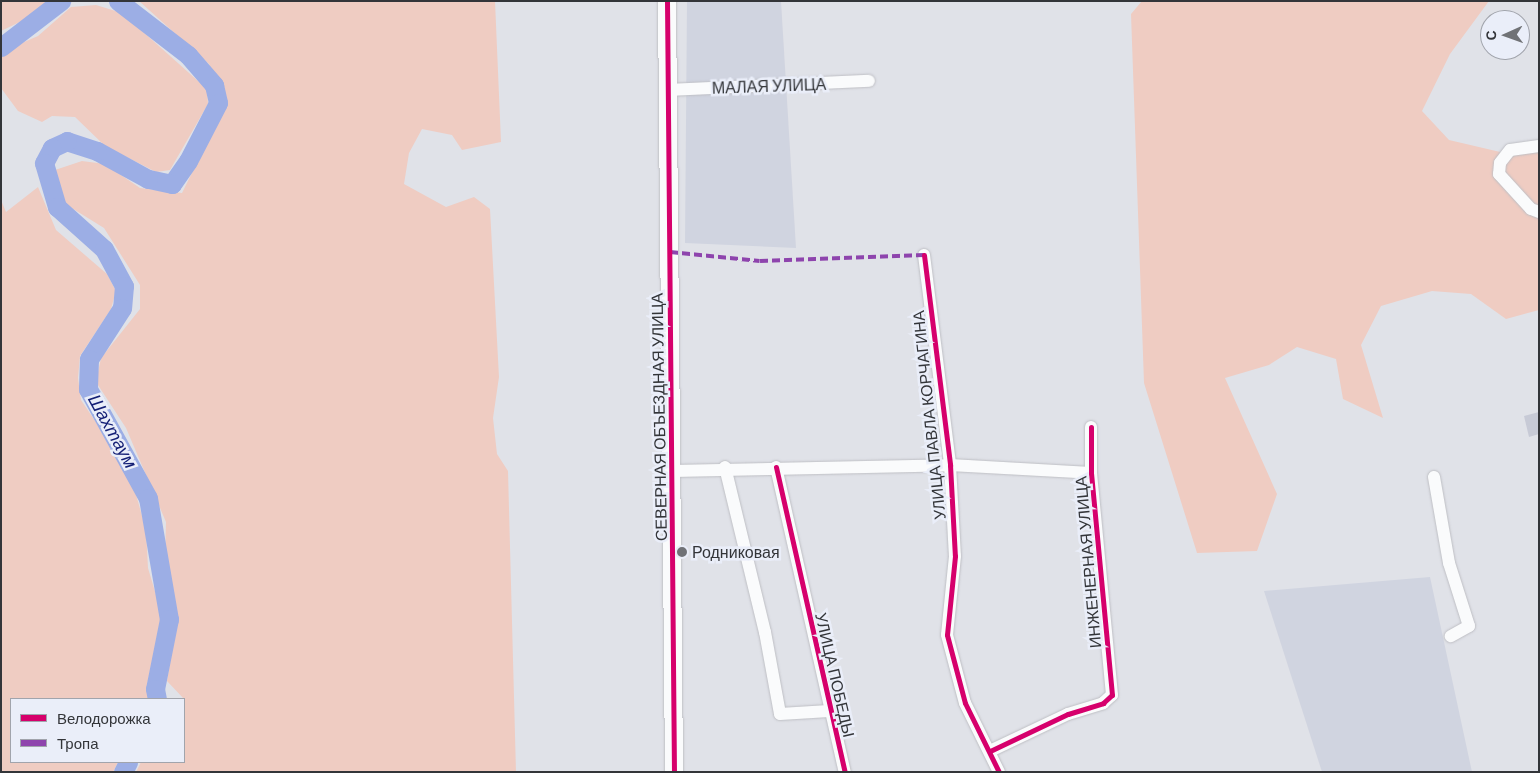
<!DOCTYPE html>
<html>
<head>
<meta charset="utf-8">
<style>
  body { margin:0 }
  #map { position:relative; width:1540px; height:773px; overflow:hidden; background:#e0e2e8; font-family:Barlow,sans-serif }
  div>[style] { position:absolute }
  .built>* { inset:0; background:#d0d4e0 }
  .green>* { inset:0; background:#efccc2 }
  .river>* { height:19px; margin:-9.5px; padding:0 9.5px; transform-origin:9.5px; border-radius:9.5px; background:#9caee5 }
  .building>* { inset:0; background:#c7cad6 }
  .roads { filter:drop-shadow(0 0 1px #bebfc4) drop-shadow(0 0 1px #bebfc4) }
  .street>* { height:12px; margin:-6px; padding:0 6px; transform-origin:6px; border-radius:6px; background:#fafbfc }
  .secondary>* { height:18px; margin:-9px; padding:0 9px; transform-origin:9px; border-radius:9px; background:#fafbfc }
  .quiet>* { height:4px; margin-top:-2px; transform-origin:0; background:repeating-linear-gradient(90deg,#8e44ad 0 8px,transparent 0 12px) }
  .cycleway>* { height:5px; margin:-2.5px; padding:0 2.5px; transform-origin:2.5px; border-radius:2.5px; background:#d6006c }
  .dots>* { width:14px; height:14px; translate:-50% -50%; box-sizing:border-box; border:2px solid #eaeef9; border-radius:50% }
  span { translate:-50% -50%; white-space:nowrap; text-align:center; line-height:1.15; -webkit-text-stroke:5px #eaeef9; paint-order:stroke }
  .street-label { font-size:16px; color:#333539 }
  .poi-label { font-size:16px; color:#333539 }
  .left { translate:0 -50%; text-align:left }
  .water-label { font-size:18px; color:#152076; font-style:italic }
  .frame { position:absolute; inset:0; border:2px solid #333539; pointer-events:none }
  .legend { position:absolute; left:10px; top:698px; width:175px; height:65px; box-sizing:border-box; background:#eaeef9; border:1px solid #a1a4ac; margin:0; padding:6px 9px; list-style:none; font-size:15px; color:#333539 }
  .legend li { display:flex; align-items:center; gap:10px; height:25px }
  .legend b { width:25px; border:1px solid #a1a4ac }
  .north { position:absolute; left:1480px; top:10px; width:50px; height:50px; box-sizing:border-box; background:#eaeef9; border:1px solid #a1a4ac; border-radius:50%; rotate:268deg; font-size:14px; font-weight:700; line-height:20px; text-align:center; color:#333539 }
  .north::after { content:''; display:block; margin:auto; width:18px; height:22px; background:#707276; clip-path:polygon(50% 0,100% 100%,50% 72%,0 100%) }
</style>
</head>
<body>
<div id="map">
  <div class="built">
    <i style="clip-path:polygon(687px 1px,781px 1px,796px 248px,685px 243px)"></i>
    <i style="clip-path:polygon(1430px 577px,1472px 772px,1322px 772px,1264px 591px)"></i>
  </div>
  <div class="green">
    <i style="clip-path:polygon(1px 1px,47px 1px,26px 19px,1px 31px)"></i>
    <i style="clip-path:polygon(139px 1px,495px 1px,501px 142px,462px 150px,452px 135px,422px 129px,409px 153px,404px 184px,446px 207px,474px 197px,490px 209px,499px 377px,493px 418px,497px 454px,508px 471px,516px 772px,136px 772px,141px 762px,184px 762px,184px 699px,167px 681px,174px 638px,165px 559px,166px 522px,126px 428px,96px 382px,101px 358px,140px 309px,140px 285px,104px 228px,62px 202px,55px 170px,82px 161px,105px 164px,140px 188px,182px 193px,226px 104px,209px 64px)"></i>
    <i style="clip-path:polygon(1142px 1px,1489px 1px,1450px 54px,1422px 111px,1449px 140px,1513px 155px,1539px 150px,1539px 310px,1506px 319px,1471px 294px,1432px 291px,1381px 306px,1361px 345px,1383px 418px,1343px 399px,1336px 359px,1297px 347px,1269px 365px,1225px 378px,1277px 494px,1257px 551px,1197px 553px,1144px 383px,1131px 14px)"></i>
    <i style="clip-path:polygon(96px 5px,122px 13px,207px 89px,208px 104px,170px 170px,156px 172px,105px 146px,75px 117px,52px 116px,42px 122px,18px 111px,1px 88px,1px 52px,38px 36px,71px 7px)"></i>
    <i style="clip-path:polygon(38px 187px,56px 230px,107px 274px,116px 291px,111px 309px,80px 356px,78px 378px,81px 400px,130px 473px,146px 530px,148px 568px,162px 615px,147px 685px,151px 699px,11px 699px,11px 762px,118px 762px,113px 772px,1px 772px,1px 200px,6px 212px)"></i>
  </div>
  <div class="river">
    <i style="left:118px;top:1px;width:88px;rotate:37.6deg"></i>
    <i style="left:188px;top:55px;width:40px;rotate:49deg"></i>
    <i style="left:214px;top:85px;width:18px;rotate:77deg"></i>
    <i style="left:218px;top:103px;width:65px;rotate:117.3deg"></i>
    <i style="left:188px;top:161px;width:28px;rotate:125deg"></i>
    <i style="left:172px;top:184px;width:25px;rotate:-168deg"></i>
    <i style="left:148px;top:179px;width:58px;rotate:-151.2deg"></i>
    <i style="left:97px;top:151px;width:32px;rotate:-162deg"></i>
    <i style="left:67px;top:141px;width:17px;rotate:155deg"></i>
    <i style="left:52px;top:148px;width:17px;rotate:118deg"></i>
    <i style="left:44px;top:163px;width:46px;rotate:73.5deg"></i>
    <i style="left:57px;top:207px;width:63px;rotate:41.8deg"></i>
    <i style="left:104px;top:249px;width:42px;rotate:61.6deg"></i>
    <i style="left:124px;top:286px;width:22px;rotate:95deg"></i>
    <i style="left:122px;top:308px;width:61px;rotate:122.9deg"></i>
    <i style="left:89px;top:359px;width:30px;rotate:92deg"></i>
    <i style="left:88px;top:389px;width:124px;rotate:61.2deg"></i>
    <i style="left:148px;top:498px;width:123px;rotate:80.2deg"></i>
    <i style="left:169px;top:619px;width:71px;rotate:101.3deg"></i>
    <i style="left:155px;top:689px;width:10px;rotate:79deg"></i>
    <i style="left:1px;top:47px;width:76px;rotate:-37.5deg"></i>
    <i style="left:123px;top:772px;width:11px;rotate:-63deg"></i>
  </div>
  <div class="building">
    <i style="clip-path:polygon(1539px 412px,1539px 434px,1529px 437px,1524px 416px)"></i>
  </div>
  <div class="roads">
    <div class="street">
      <i style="left:668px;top:90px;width:201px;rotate:-2.6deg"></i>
      <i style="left:1539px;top:146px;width:29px;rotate:172deg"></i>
      <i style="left:1510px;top:150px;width:16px;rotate:128deg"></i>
      <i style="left:1500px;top:163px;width:11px;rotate:95deg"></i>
      <i style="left:1499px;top:174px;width:47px;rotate:47.6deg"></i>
      <i style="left:1531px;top:209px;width:9px;rotate:21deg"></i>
      <i style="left:924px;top:255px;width:212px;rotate:82.9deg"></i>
      <i style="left:950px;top:465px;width:91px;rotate:86.9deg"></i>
      <i style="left:955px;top:556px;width:79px;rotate:95.8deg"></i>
      <i style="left:947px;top:635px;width:70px;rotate:75.2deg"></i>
      <i style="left:965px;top:703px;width:77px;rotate:63.8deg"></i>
      <i style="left:725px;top:467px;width:170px;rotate:76.4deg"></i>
      <i style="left:765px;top:632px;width:83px;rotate:79.6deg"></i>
      <i style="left:780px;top:714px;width:49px;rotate:-3.5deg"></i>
      <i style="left:776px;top:467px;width:313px;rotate:77.3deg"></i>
      <i style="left:673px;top:471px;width:277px;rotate:-1.2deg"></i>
      <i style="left:950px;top:465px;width:141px;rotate:3.2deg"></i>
      <i style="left:1434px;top:477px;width:87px;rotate:80.1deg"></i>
      <i style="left:1449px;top:563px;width:66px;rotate:72.4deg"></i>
      <i style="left:1469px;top:626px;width:21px;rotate:151deg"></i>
      <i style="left:990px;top:751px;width:86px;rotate:-25.4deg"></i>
      <i style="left:1068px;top:714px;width:37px;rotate:-17deg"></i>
      <i style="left:1103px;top:703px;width:12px;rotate:-42deg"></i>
      <i style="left:1112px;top:695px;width:223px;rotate:-95.4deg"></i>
      <i style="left:1091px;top:473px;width:46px;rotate:-90deg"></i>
    </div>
    <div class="secondary">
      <i style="left:667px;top:1px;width:771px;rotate:89.48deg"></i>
    </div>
  </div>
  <div class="quiet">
    <i style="left:670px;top:252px;width:90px;rotate:5.7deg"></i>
    <i style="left:760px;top:261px;width:164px;rotate:-2.1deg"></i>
  </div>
  <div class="cycleway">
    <i style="left:667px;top:1px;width:771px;rotate:89.48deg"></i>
    <i style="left:924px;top:255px;width:212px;rotate:82.9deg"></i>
    <i style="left:950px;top:465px;width:91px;rotate:86.9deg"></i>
    <i style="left:955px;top:556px;width:79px;rotate:95.8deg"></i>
    <i style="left:947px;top:635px;width:70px;rotate:75.2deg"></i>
    <i style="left:965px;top:703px;width:77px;rotate:63.8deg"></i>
    <i style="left:776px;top:467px;width:313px;rotate:77.3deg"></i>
    <i style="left:990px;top:751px;width:86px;rotate:-25.4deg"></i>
    <i style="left:1068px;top:714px;width:37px;rotate:-17deg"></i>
    <i style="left:1103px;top:703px;width:12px;rotate:-42deg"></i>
    <i style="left:1112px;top:695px;width:223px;rotate:-95.4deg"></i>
    <i style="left:1091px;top:473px;width:46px;rotate:-90deg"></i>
  </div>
  <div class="dots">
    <i style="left:682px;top:552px;background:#707276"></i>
  </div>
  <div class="street-label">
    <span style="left:769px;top:86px;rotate:-2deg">МАЛАЯ УЛИЦА</span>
    <span style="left:929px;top:415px;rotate:-96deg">УЛИЦА ПАВЛА КОРЧАГИНА</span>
    <span style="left:659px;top:417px;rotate:-91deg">СЕВЕРНАЯ ОБЪЕЗДНАЯ УЛИЦА</span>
    <span style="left:1088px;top:562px;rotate:-95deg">ИНЖЕНЕРНАЯ УЛИЦА</span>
    <span style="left:835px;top:675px;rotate:77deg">УЛИЦА ПОБЕДЫ</span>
  </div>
  <div class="poi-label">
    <span class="left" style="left:692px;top:552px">Родниковая</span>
  </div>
  <div class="water-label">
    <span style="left:113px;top:431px;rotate:61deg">Шахтаум</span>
  </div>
  <div class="frame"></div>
  <ul class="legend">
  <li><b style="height:6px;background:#d6006c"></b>Велодорожка</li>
  <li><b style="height:6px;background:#8e44ad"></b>Тропа</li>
  </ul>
  <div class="north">С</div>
</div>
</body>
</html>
